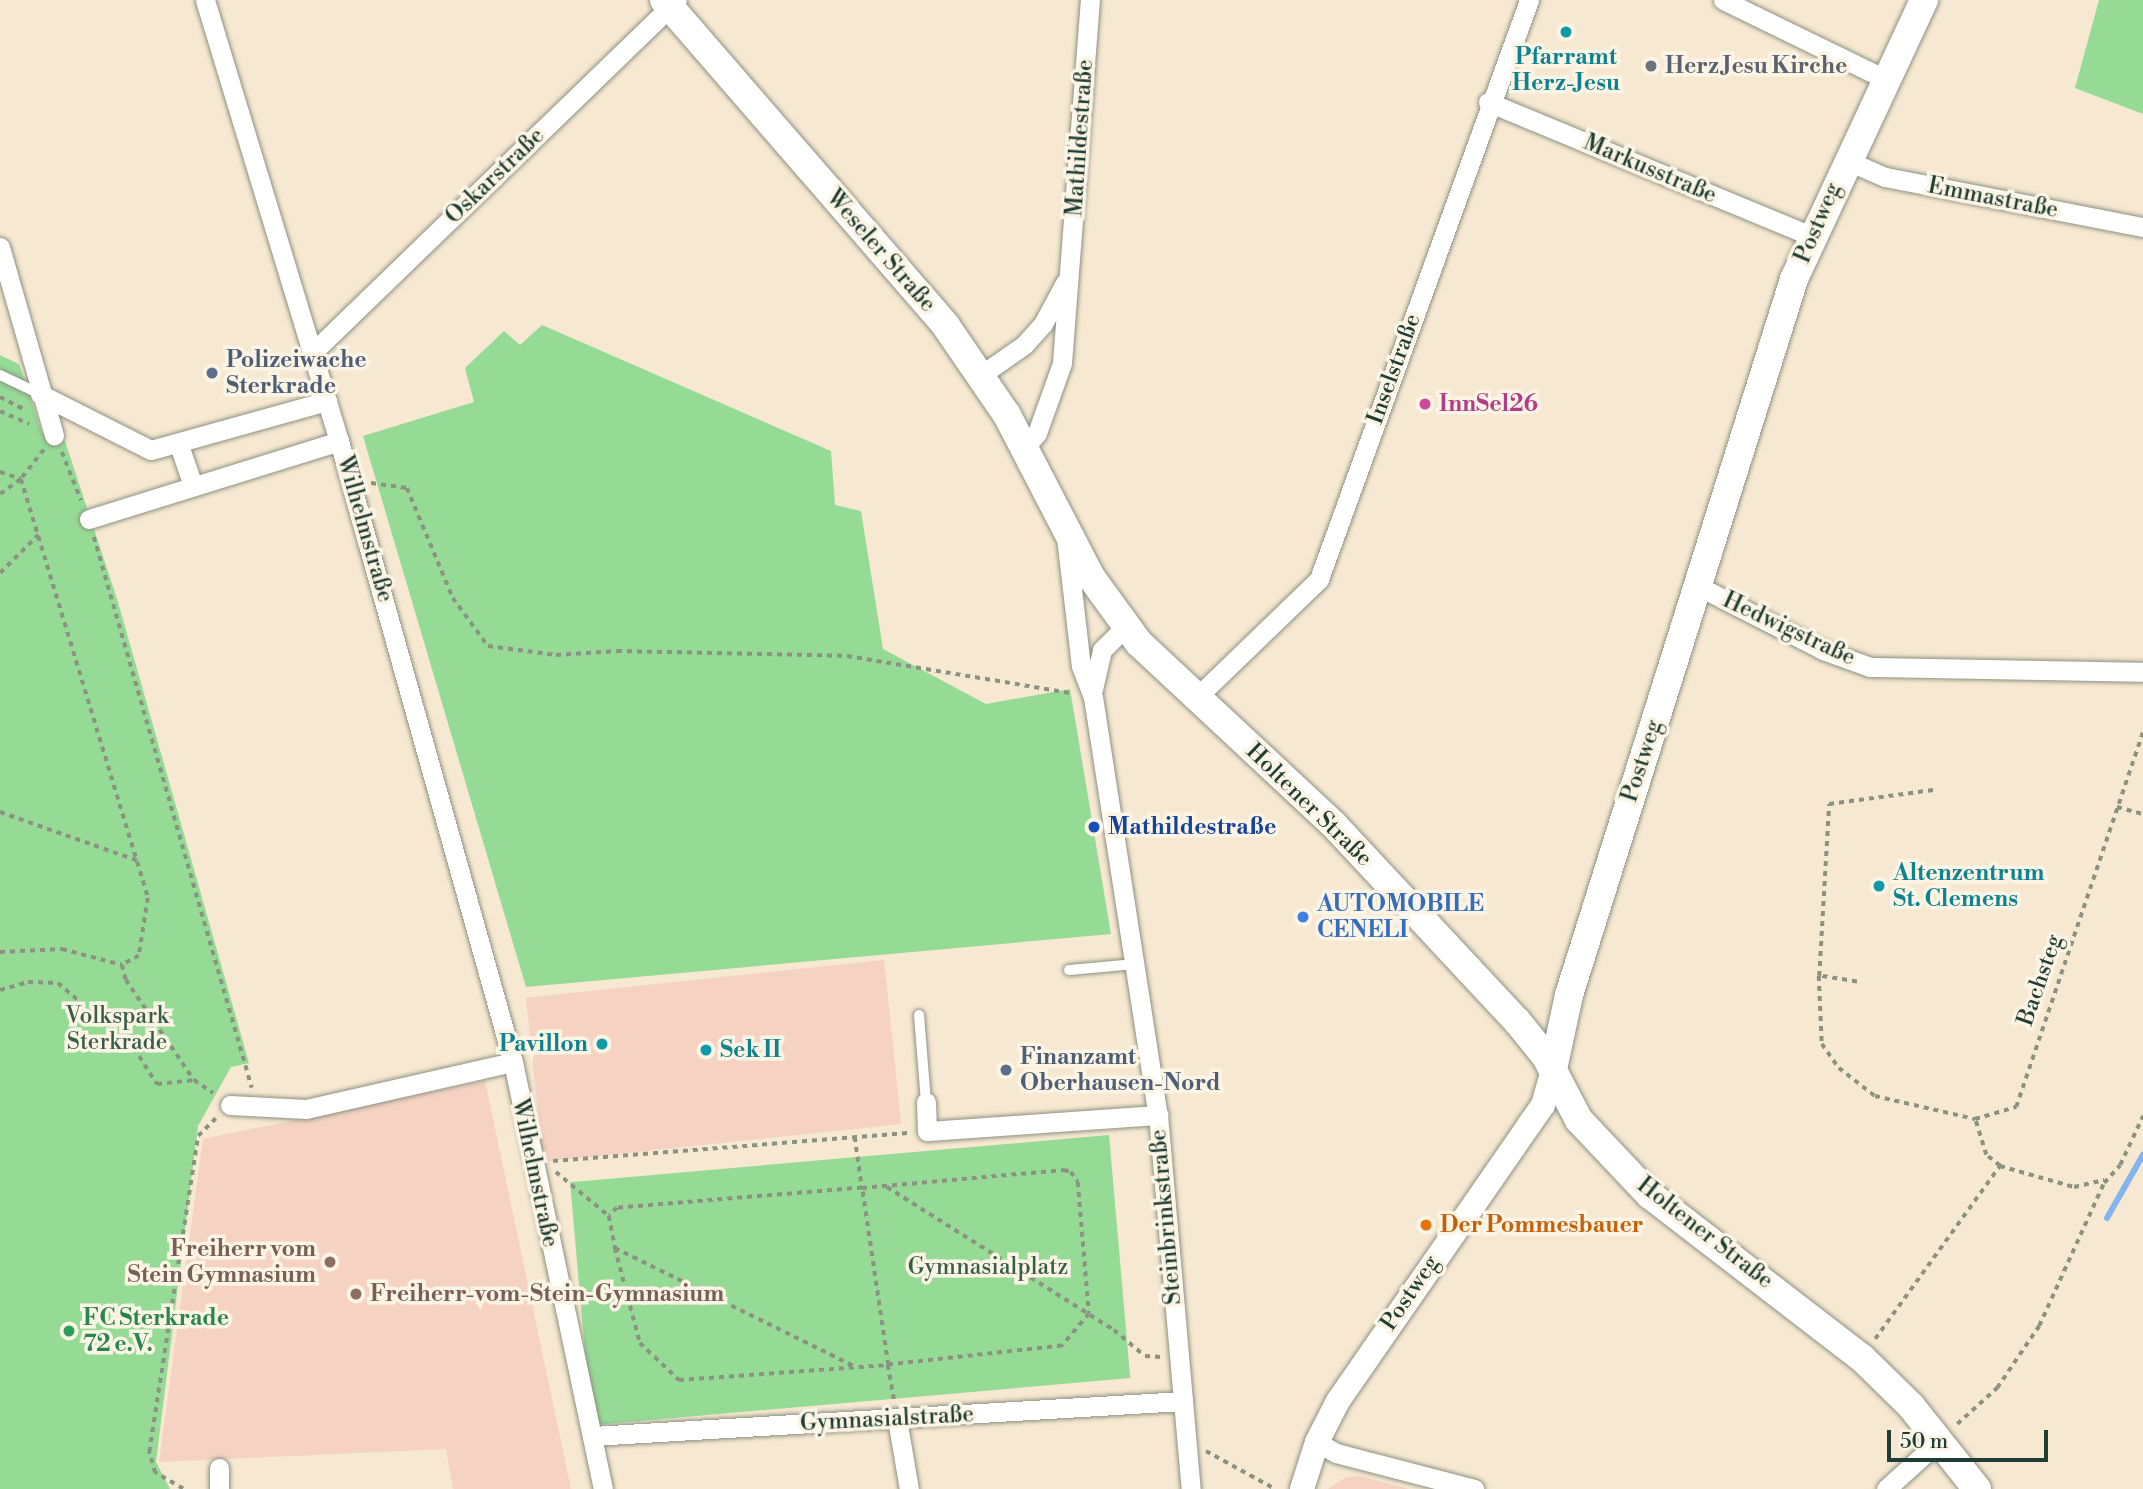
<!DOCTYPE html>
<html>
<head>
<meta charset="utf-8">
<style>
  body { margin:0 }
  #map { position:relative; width:2143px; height:1489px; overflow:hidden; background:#f7e8d1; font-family:"Libre Bodoni",serif }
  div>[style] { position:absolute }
  .built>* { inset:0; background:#f5d2c2; transform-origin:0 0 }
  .green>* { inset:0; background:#95db95; transform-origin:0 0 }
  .stream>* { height:6px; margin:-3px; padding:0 3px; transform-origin:3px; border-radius:3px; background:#84b4ef }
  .path>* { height:3.5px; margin-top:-1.75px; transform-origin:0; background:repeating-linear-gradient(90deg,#8b9282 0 5px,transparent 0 10px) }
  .roads { filter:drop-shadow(0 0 2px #8b9282) drop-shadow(0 0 2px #8b9282) }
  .service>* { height:10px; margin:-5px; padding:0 5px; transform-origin:5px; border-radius:5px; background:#fff }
  .minor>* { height:19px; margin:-9.5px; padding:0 9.5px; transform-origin:9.5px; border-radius:9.5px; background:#fff }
  .tertiary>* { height:24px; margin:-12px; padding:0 12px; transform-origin:12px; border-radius:12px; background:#fff }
  .secondary>* { height:28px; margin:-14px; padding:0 14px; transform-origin:14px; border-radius:14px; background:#fff }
  .dots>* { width:19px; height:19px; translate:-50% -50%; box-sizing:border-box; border:4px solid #fcf5e5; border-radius:50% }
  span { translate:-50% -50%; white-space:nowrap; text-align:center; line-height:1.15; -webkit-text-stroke:7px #fcf5e5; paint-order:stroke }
  .culture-label { font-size:23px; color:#0d838f; font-weight:700 }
  .left { translate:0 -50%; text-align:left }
  .right { translate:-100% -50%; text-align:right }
  .worship-label { font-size:23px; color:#5b616d; font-weight:700 }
  .street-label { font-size:23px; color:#1f3d34 }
  .service-label { font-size:23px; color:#4e5e75; font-weight:700 }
  .hotel-label { font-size:23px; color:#b23c85; font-weight:700 }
  .transit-label { font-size:23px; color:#164399; font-weight:700 }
  .shop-label { font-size:23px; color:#366cbe; font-weight:700 }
  .park-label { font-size:23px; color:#375d47 }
  .food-label { font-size:23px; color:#c56008; font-weight:700 }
  .education-label { font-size:23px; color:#785e54; font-weight:700 }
  .leisure-label { font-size:23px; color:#27864d; font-weight:700 }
  .scale { position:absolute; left:1887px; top:1430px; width:161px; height:32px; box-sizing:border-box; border:4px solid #1f3d34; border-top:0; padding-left:9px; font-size:21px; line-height:24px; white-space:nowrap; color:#1f3d34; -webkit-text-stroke:5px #fcf5e5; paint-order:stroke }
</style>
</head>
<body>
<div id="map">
  <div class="built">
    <i style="left:884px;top:960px;width:165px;height:360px;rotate:84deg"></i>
    <i style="clip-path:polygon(485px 1081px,571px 1489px,453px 1489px,446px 1449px,159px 1462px,203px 1139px)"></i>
    <i style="clip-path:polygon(1359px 1476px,1409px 1489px,1328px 1489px,1346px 1477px)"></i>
  </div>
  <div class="green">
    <i style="clip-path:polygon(2099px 0,2143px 0,2143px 114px,2075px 88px)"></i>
    <i style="clip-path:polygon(542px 325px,831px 451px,835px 505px,861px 511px,883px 649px,986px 704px,1070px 689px,1111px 934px,526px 987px,363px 436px,474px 402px,465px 368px,504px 331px,520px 345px)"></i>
    <i style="clip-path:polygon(0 355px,19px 364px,42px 433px,65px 441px,118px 602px,249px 1063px,231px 1067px,198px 1126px,156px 1462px,170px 1489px,0 1489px)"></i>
    <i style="left:1109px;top:1135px;width:244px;height:541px;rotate:85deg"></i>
  </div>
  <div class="stream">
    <i style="left:2107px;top:1218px;width:73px;rotate:-60.3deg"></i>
  </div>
  <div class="path">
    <i style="left:0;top:397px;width:29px;rotate:27deg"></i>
    <i style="left:0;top:411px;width:32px;rotate:24deg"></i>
    <i style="left:44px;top:450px;width:37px;rotate:128deg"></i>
    <i style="left:21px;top:479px;width:438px;rotate:73.1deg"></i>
    <i style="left:148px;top:898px;width:59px;rotate:98.8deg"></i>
    <i style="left:139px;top:956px;width:19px;rotate:152deg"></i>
    <i style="left:62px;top:452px;width:52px;rotate:68.4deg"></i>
    <i style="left:0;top:472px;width:22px;rotate:18deg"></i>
    <i style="left:371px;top:483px;width:36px;rotate:8deg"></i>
    <i style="left:407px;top:488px;width:119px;rotate:67.3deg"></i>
    <i style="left:453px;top:598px;width:59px;rotate:53.9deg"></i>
    <i style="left:488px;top:646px;width:69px;rotate:7.5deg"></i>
    <i style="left:556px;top:655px;width:61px;rotate:-3.8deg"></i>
    <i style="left:617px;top:651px;width:230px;rotate:1.2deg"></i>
    <i style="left:847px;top:656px;width:226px;rotate:9.4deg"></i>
    <i style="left:0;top:494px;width:26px;rotate:-36deg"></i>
    <i style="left:94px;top:537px;width:573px;rotate:74deg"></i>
    <i style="left:0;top:573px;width:54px;rotate:-45deg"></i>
    <i style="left:2117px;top:807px;width:27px;rotate:15deg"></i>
    <i style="left:0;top:812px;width:146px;rotate:19.5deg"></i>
    <i style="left:0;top:952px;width:62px;rotate:-2.8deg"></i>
    <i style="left:62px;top:949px;width:62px;rotate:14.9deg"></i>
    <i style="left:122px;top:965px;width:16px;rotate:75deg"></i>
    <i style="left:126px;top:980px;width:121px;rotate:55.8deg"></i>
    <i style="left:194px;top:1080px;width:23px;rotate:34deg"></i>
    <i style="left:1819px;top:976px;width:68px;rotate:87.5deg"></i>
    <i style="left:1822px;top:1044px;width:29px;rotate:55deg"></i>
    <i style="left:1839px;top:1068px;width:46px;rotate:37.9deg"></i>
    <i style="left:1875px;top:1096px;width:103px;rotate:13deg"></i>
    <i style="left:1857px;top:982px;width:38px;rotate:-171deg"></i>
    <i style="left:1819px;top:976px;width:172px;rotate:-86.7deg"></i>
    <i style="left:1829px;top:804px;width:105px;rotate:-7.7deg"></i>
    <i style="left:0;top:990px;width:29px;rotate:-16deg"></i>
    <i style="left:28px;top:982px;width:30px;rotate:2deg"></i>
    <i style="left:58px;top:983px;width:100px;rotate:40.5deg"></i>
    <i style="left:134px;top:1048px;width:43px;rotate:57.4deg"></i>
    <i style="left:157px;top:1084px;width:37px;rotate:-6deg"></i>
    <i style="left:855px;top:1137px;width:51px;rotate:82.2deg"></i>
    <i style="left:862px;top:1188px;width:246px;rotate:175.3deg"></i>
    <i style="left:617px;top:1208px;width:11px;rotate:135deg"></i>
    <i style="left:609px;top:1216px;width:33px;rotate:79deg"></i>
    <i style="left:615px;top:1248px;width:269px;rotate:26.3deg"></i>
    <i style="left:553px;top:1161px;width:356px;rotate:-4.5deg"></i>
    <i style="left:2000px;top:1166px;width:18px;rotate:-142deg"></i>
    <i style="left:1986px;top:1155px;width:38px;rotate:-107deg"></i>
    <i style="left:1975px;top:1119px;width:43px;rotate:-16.3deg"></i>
    <i style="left:2016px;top:1107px;width:396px;rotate:-71.3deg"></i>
    <i style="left:1064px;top:1170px;width:7px;rotate:16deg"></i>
    <i style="left:1071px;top:1172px;width:12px;rotate:55deg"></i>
    <i style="left:1078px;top:1182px;width:132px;rotate:85.2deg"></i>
    <i style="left:1089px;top:1314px;width:42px;rotate:130.2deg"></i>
    <i style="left:1062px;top:1346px;width:175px;rotate:173.8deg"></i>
    <i style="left:888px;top:1365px;width:179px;rotate:-98.4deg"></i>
    <i style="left:862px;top:1188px;width:203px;rotate:-5.1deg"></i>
    <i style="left:556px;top:1172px;width:69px;rotate:39.7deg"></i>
    <i style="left:887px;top:1187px;width:268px;rotate:32.2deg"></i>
    <i style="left:1114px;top:1330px;width:40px;rotate:40deg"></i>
    <i style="left:1145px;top:1356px;width:16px;rotate:4deg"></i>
    <i style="left:615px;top:1248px;width:98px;rotate:75.3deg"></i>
    <i style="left:640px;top:1343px;width:54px;rotate:43.5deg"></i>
    <i style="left:679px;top:1380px;width:210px;rotate:-4.1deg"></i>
    <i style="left:888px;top:1365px;width:35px;rotate:80deg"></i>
    <i style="left:1875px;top:1339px;width:213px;rotate:-54.2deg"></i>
    <i style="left:2000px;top:1166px;width:77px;rotate:15.8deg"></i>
    <i style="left:2074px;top:1187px;width:31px;rotate:-13deg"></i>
    <i style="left:1957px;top:1424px;width:54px;rotate:-42deg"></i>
    <i style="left:1997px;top:1388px;width:75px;rotate:-55.9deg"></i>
    <i style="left:2039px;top:1326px;width:157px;rotate:-65.6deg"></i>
    <i style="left:2104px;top:1183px;width:24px;rotate:-48deg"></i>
    <i style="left:2120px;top:1165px;width:54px;rotate:-64.9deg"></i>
    <i style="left:1206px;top:1451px;width:79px;rotate:28.8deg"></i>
    <i style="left:183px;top:1489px;width:32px;rotate:-150deg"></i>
    <i style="left:155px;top:1473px;width:22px;rotate:-106deg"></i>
    <i style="left:149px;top:1452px;width:320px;rotate:-81.2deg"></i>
    <i style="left:198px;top:1136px;width:25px;rotate:-45deg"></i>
  </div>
  <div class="roads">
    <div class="service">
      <i style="left:0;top:375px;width:44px;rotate:25.4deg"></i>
      <i style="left:1069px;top:970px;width:67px;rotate:-5.1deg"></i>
      <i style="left:919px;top:1015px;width:87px;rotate:85.4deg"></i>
    </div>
    <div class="minor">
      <i style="left:205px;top:0;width:461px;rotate:73.1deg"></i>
      <i style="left:339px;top:441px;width:645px;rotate:74.35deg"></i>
      <i style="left:513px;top:1062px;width:436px;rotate:78.1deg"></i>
      <i style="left:1723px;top:0;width:180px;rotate:26deg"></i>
      <i style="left:1488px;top:102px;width:350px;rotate:22.5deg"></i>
      <i style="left:1846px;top:160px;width:43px;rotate:23.6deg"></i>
      <i style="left:1885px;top:177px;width:263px;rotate:11deg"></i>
      <i style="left:0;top:247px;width:196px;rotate:74deg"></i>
      <i style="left:313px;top:352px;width:506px;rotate:-44.04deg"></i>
      <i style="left:981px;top:375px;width:52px;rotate:-34.9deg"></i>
      <i style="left:1024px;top:345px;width:28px;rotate:-48deg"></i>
      <i style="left:1043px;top:324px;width:47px;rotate:-61.8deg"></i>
      <i style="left:40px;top:394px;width:124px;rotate:26.8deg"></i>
      <i style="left:151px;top:450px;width:183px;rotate:-15.6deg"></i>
      <i style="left:179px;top:445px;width:43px;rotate:71.1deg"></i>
      <i style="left:1025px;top:447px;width:18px;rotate:-49deg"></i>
      <i style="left:1037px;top:433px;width:74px;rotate:-70.3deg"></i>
      <i style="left:1062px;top:363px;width:364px;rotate:-85.6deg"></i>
      <i style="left:89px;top:519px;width:262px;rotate:-17.3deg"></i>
      <i style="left:1066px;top:537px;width:130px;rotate:83.4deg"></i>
      <i style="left:1081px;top:666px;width:33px;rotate:69deg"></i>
      <i style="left:1093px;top:697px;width:423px;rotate:81.2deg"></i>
      <i style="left:1158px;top:1115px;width:375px;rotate:85deg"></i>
      <i style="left:1696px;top:585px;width:143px;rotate:27.1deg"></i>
      <i style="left:1823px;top:650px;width:50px;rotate:19.9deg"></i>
      <i style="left:1870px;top:667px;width:273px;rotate:1deg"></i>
      <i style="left:1093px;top:689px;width:40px;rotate:-77deg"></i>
      <i style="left:1102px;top:650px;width:33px;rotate:-45deg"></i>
      <i style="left:1197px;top:697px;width:170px;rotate:-44deg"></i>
      <i style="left:1319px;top:579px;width:616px;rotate:-70.06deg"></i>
      <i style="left:926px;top:1102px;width:29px;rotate:88deg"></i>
      <i style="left:927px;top:1131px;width:232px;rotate:-4deg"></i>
      <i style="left:230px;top:1105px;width:76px;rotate:3deg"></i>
      <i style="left:306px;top:1109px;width:212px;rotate:-12.8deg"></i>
      <i style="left:897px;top:1419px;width:71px;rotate:80.3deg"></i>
      <i style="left:592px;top:1436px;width:592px;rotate:-3.39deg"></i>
      <i style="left:1317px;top:1442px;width:22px;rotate:30deg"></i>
      <i style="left:1336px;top:1453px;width:143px;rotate:14.6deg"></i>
      <i style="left:219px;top:1468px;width:21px;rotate:90deg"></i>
      <i style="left:1886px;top:1489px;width:73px;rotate:-42.2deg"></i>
    </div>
    <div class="tertiary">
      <i style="left:1302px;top:1489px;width:49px;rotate:-72.3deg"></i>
      <i style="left:1317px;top:1442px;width:46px;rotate:-62.9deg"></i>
      <i style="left:1338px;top:1401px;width:336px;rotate:-55.3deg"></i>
      <i style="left:1529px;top:1125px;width:24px;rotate:-55deg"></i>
      <i style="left:1543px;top:1105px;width:37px;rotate:-74deg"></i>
    </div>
    <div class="secondary">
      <i style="left:664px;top:0;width:431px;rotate:49.1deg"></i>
      <i style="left:946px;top:326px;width:108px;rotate:55.6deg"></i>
      <i style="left:1007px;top:415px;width:182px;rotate:62.6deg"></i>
      <i style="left:1091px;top:577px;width:82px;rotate:54deg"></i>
      <i style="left:1139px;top:643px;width:267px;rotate:43deg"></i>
      <i style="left:1334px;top:825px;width:268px;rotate:47deg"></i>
      <i style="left:1517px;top:1021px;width:46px;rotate:51.1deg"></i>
      <i style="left:1546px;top:1057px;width:71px;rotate:62.4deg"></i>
      <i style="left:1579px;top:1120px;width:103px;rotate:46.6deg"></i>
      <i style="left:1650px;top:1195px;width:267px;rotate:37.6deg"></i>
      <i style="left:1862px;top:1358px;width:69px;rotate:44.4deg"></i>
      <i style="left:1911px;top:1406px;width:106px;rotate:51.5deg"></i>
      <i style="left:1553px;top:1069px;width:76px;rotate:-77.8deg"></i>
      <i style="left:1569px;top:995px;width:751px;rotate:-72.55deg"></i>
      <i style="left:1794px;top:279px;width:308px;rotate:-65deg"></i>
    </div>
  </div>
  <div class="dots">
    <i style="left:1566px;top:32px;background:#0f9aa8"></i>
    <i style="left:1651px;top:66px;background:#6b7280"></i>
    <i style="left:212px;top:373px;background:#5c6f8a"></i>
    <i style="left:1425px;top:404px;background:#d1479c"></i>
    <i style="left:1094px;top:827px;background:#1a4fb4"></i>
    <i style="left:1879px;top:886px;background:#0f9aa8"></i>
    <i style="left:1303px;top:917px;background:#3f7fe0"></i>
    <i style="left:602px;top:1044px;background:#0f9aa8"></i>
    <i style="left:706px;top:1050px;background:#0f9aa8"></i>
    <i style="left:1006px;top:1070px;background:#5c6f8a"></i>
    <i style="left:1426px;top:1225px;background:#e8710a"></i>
    <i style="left:330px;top:1262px;background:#8d6e63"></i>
    <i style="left:356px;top:1294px;background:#8d6e63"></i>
    <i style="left:69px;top:1331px;background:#2e9e5b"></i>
  </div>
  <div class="culture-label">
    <span style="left:1566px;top:70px">Pfarramt<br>Herz-Jesu</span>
    <span class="left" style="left:1893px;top:886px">Altenzentrum<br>St. Clemens</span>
    <span class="right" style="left:588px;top:1044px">Pavillon</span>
    <span class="left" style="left:720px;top:1050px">Sek II</span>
  </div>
  <div class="worship-label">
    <span class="left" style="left:1665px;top:66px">Herz Jesu Kirche</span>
  </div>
  <div class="street-label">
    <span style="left:1080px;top:138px;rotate:-86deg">Mathildestraße</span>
    <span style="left:1650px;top:169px;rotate:23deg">Markusstraße</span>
    <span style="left:495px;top:176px;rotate:-44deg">Oskarstraße</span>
    <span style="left:1993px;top:198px;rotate:11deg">Emmastraße</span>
    <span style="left:1818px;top:223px;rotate:-67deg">Postweg</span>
    <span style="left:881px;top:251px;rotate:49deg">Weseler Straße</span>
    <span style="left:1394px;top:369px;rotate:-70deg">Inselstraße</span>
    <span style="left:365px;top:529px;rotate:74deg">Wilhelmstraße</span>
    <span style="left:1789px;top:629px;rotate:25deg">Hedwigstraße</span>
    <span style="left:1642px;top:761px;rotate:-72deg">Postweg</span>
    <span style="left:1309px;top:805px;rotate:44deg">Holtener Straße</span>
    <span style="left:2040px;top:980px;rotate:-71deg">Bachsteg</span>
    <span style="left:535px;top:1173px;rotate:78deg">Wilhelmstraße</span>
    <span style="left:1166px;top:1217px;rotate:-95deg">Steinbrinkstraße</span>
    <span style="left:1705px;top:1233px;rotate:38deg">Holtener Straße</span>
    <span style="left:1410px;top:1293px;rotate:-56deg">Postweg</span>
    <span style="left:887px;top:1419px;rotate:-3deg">Gymnasialstraße</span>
  </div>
  <div class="service-label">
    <span class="left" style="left:226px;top:373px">Polizeiwache<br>Sterkrade</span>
    <span class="left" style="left:1020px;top:1070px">Finanzamt<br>Oberhausen-Nord</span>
  </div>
  <div class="hotel-label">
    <span class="left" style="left:1439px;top:404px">InnSel26</span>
  </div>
  <div class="transit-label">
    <span class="left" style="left:1108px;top:827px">Mathildestraße</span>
  </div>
  <div class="shop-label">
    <span class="left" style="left:1317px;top:917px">AUTOMOBILE<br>CENELI</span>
  </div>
  <div class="park-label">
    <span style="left:117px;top:1029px">Volkspark<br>Sterkrade</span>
    <span style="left:988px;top:1267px">Gymnasialplatz</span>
  </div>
  <div class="food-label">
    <span class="left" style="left:1440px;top:1225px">Der Pommesbauer</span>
  </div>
  <div class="education-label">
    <span class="right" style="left:316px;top:1262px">Freiherr vom<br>Stein Gymnasium</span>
    <span class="left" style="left:370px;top:1294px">Freiherr-vom-Stein-Gymnasium</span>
  </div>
  <div class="leisure-label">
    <span class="left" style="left:83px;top:1331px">FC Sterkrade<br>72 e.V.</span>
  </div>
  <div class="scale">50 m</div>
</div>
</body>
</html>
